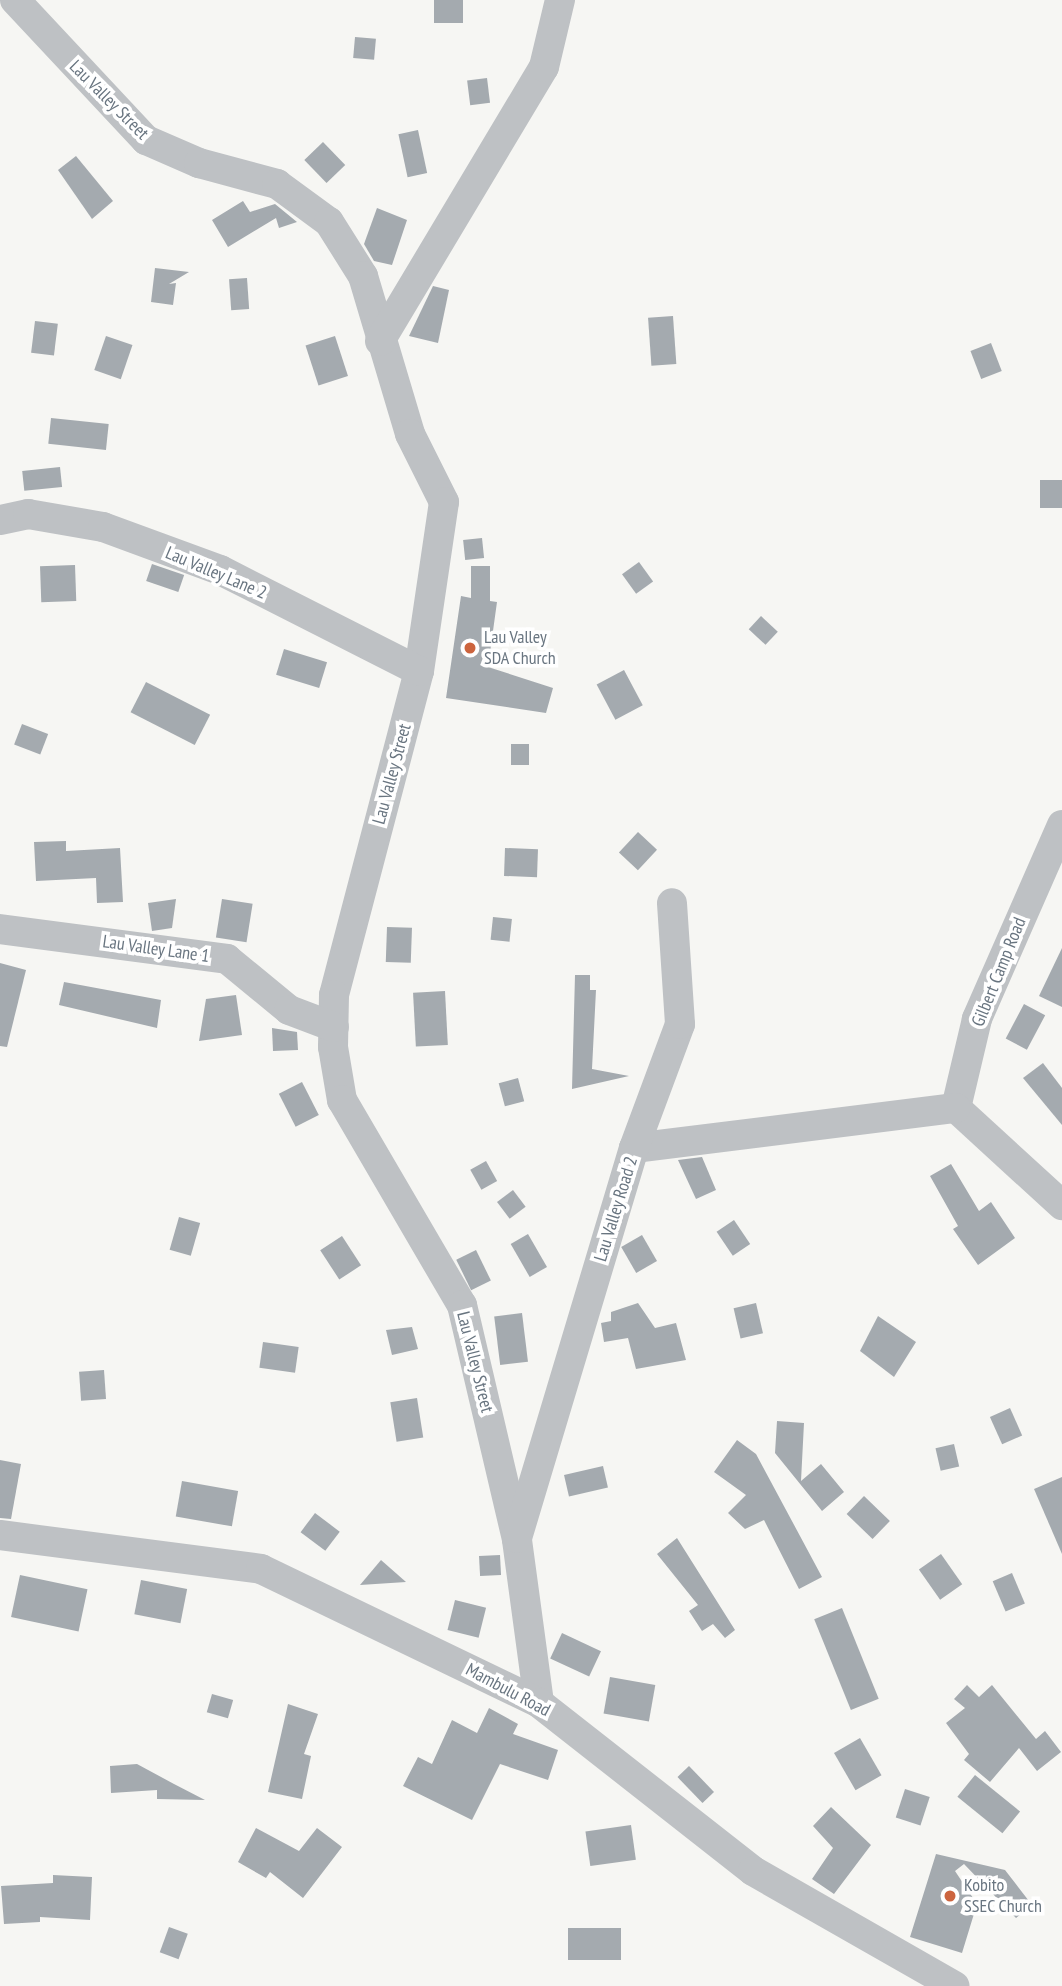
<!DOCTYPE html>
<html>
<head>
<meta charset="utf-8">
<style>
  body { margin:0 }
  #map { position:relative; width:1062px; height:1986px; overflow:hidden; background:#f6f6f3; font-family:"PT Sans Narrow",sans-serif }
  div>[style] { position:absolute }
  .building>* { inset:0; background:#a4aaaf; transform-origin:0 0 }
  .minor>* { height:30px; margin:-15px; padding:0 15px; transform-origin:15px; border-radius:15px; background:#bec1c4 }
  .dots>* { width:19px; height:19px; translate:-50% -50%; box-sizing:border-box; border:4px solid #fff; border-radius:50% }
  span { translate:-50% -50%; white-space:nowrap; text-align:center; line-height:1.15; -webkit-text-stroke:7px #fff; paint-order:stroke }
  .street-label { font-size:18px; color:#697580 }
  .poi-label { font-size:18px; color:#697580 }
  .left { translate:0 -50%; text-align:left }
</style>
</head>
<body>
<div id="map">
  <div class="building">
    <i style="left:434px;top:0;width:29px;height:23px"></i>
    <i style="left:355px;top:37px;width:21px;height:21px;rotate:5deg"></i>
    <i style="left:487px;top:78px;width:25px;height:20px;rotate:83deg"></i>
    <i style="left:418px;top:130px;width:44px;height:20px;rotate:78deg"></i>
    <i style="left:323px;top:142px;width:32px;height:26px;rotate:46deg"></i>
    <i style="clip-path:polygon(76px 156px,113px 201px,92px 219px,58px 170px)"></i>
    <i style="clip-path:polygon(243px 201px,250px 212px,275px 204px,297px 222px,279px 228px,276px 218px,228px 247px,212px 220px)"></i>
    <i style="clip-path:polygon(377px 208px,407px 220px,392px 265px,374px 261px,364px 244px)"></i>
    <i style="clip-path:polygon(155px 268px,189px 272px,169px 284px,176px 283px,173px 305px,151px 302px)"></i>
    <i style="left:247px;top:278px;width:31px;height:18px;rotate:86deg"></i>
    <i style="clip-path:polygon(433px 286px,449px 290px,438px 343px,409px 336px)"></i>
    <i style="left:673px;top:316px;width:48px;height:25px;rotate:86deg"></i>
    <i style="left:35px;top:321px;width:23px;height:32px;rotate:7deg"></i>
    <i style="left:106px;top:336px;width:28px;height:36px;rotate:19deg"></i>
    <i style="left:335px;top:336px;width:42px;height:31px;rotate:72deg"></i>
    <i style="left:991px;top:343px;width:30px;height:22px;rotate:69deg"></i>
    <i style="left:51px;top:418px;width:58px;height:26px;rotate:6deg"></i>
    <i style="left:60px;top:467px;width:20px;height:38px;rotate:84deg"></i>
    <i style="left:1062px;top:480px;width:28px;height:22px;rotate:90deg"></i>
    <i style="left:482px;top:538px;width:20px;height:19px;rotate:84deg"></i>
    <i style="left:639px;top:562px;width:24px;height:21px;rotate:54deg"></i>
    <i style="left:152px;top:564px;width:34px;height:18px;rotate:19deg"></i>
    <i style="left:75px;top:565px;width:36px;height:35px;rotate:88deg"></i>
    <i style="clip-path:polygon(471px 566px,490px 566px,490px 601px,497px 602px,488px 667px,553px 688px,546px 713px,446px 698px,461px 596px,471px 598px)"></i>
    <i style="left:761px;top:616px;width:23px;height:18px;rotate:43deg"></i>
    <i style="left:284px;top:649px;width:45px;height:27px;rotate:17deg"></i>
    <i style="left:624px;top:670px;width:40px;height:31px;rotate:62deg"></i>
    <i style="left:146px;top:682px;width:72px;height:34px;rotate:27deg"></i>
    <i style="left:22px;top:724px;width:28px;height:22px;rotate:21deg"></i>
    <i style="left:529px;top:744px;width:21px;height:18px;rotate:90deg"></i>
    <i style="left:638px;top:832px;width:26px;height:28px;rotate:43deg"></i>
    <i style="clip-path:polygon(66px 841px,66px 851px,120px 848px,123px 902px,97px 903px,96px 878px,36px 881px,34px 842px)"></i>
    <i style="left:505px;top:848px;width:33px;height:28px;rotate:2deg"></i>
    <i style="clip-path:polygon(176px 899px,172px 928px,152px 931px,148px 903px)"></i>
    <i style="left:222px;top:899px;width:31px;height:39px;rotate:9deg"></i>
    <i style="left:493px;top:917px;width:19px;height:23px;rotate:6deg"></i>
    <i style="left:387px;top:927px;width:25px;height:35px;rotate:2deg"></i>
    <i style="clip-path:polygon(1062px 948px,1062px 1007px,1039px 996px)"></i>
    <i style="clip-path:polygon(0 963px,26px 970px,7px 1047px,0 1046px)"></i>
    <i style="clip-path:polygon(575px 975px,590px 975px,590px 990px,596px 990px,592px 1069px,629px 1076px,572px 1089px)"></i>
    <i style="clip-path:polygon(64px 982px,161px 1000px,157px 1028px,59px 1005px)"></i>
    <i style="left:445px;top:991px;width:54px;height:32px;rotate:87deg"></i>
    <i style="clip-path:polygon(236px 995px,242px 1035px,199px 1041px,206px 999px)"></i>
    <i style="left:1024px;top:1004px;width:24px;height:39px;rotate:28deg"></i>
    <i style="clip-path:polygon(272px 1028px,297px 1032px,298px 1050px,273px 1051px)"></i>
    <i style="clip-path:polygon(1043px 1063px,1062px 1088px,1062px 1125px,1023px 1078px)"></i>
    <i style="left:518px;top:1078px;width:24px;height:20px;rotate:75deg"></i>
    <i style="left:302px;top:1082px;width:37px;height:26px;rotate:63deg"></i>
    <i style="clip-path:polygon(702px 1157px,716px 1190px,696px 1199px,678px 1160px)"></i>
    <i style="left:486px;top:1161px;width:23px;height:18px;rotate:61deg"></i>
    <i style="clip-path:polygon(951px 1164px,979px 1211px,991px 1202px,1015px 1238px,978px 1265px,953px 1229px,958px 1226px,930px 1176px)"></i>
    <i style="left:513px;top:1190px;width:21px;height:20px;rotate:53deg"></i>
    <i style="left:179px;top:1217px;width:22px;height:34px;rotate:16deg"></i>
    <i style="left:734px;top:1220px;width:29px;height:21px;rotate:56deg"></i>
    <i style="left:528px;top:1234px;width:38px;height:20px;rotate:60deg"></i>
    <i style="left:642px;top:1235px;width:30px;height:24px;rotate:60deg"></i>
    <i style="left:342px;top:1236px;width:35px;height:26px;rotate:57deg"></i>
    <i style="left:476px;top:1250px;width:34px;height:22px;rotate:64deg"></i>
    <i style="clip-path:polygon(638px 1303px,655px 1328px,676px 1323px,686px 1360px,636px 1369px,628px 1338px,604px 1342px,601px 1323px,611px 1321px,611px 1312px)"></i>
    <i style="left:756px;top:1303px;width:31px;height:23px;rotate:77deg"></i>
    <i style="left:522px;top:1313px;width:49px;height:28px;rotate:83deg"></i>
    <i style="clip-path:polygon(878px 1316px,916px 1342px,894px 1377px,860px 1351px)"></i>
    <i style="clip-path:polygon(412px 1327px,418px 1349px,392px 1355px,386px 1330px)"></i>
    <i style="left:263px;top:1342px;width:36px;height:26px;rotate:8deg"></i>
    <i style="left:104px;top:1370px;width:29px;height:25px;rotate:86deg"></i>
    <i style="left:417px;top:1398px;width:40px;height:27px;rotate:81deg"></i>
    <i style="left:1010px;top:1408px;width:30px;height:22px;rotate:66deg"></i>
    <i style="clip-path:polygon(777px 1421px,804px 1423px,801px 1481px,821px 1464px,844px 1492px,822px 1511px,775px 1453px)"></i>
    <i style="clip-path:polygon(737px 1440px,756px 1454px,822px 1577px,799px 1589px,764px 1520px,745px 1529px,728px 1513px,746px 1495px,714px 1472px)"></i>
    <i style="left:954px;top:1444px;width:23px;height:19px;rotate:77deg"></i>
    <i style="clip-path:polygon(0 1460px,21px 1464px,11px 1519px,0 1518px)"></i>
    <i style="left:603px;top:1466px;width:22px;height:40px;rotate:77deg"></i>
    <i style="clip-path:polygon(1062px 1477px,1062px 1554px,1034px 1489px)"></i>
    <i style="left:182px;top:1481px;width:57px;height:36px;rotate:10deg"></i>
    <i style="left:864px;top:1496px;width:36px;height:25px;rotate:44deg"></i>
    <i style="left:315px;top:1513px;width:31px;height:24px;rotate:37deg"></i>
    <i style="clip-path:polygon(677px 1538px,735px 1630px,725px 1638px,713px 1624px,702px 1631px,689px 1611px,698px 1605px,657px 1554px)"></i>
    <i style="left:941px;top:1554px;width:37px;height:27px;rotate:55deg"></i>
    <i style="left:500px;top:1555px;width:20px;height:21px;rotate:87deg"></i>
    <i style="clip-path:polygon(381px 1560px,406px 1582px,360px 1585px)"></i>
    <i style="left:1012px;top:1573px;width:33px;height:21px;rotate:67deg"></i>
    <i style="left:20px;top:1575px;width:69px;height:43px;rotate:12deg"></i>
    <i style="left:141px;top:1580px;width:47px;height:35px;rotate:11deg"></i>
    <i style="left:455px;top:1600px;width:32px;height:31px;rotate:14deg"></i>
    <i style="left:842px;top:1608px;width:98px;height:30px;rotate:68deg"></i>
    <i style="left:562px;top:1633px;width:43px;height:28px;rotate:25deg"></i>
    <i style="left:610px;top:1677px;width:46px;height:37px;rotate:10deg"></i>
    <i style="clip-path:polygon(967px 1685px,979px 1697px,992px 1685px,1036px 1739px,1045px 1731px,1061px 1752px,1037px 1771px,1019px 1748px,990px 1782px,964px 1760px,969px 1754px,946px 1723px,965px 1708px,954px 1699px)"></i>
    <i style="left:212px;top:1694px;width:22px;height:19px;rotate:16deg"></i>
    <i style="clip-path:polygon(288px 1704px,318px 1714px,304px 1754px,311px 1756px,302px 1799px,268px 1792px)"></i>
    <i style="clip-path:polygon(489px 1708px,518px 1724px,513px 1734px,558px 1750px,548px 1780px,500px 1764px,472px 1820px,403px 1786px,418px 1757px,432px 1764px,452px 1720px,477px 1733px)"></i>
    <i style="left:860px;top:1738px;width:43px;height:30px;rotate:60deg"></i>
    <i style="clip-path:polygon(137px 1764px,174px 1784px,205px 1800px,157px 1799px,157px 1790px,111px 1793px,110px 1766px)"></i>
    <i style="left:689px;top:1766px;width:36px;height:16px;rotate:46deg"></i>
    <i style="left:975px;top:1775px;width:58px;height:28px;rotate:39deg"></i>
    <i style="left:905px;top:1789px;width:26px;height:30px;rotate:18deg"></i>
    <i style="clip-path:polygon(831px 1807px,871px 1845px,834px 1894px,812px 1879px,833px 1848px,813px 1826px)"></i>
    <i style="left:631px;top:1825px;width:35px;height:46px;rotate:82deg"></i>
    <i style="clip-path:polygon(256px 1828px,299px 1851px,317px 1828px,342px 1847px,303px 1898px,270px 1872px,266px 1878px,238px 1862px)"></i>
    <i style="clip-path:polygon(936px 1854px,1005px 1870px,1032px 1905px,1016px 1918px,964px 1864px,955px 1871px,977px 1904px,962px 1953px,910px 1937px)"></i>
    <i style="clip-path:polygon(53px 1875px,92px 1877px,90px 1920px,40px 1917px,40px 1922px,4px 1924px,1px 1886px,53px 1883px)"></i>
    <i style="left:169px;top:1927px;width:20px;height:27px;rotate:20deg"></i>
    <i style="left:621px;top:1928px;width:32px;height:53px;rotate:90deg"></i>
  </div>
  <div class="minor">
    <i style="left:15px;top:0;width:192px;rotate:46.9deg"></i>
    <i style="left:146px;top:140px;width:58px;rotate:23.5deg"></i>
    <i style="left:199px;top:163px;width:81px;rotate:15.1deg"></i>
    <i style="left:277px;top:184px;width:64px;rotate:36.2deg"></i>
    <i style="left:329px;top:222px;width:64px;rotate:57.8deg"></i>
    <i style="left:363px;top:276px;width:165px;rotate:73.4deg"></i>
    <i style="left:410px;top:434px;width:76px;rotate:63.4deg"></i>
    <i style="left:444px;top:502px;width:171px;rotate:98.4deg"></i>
    <i style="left:419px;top:671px;width:335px;rotate:104.7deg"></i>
    <i style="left:334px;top:995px;width:52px;rotate:91.1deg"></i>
    <i style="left:333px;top:1047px;width:54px;rotate:80.4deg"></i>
    <i style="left:342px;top:1100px;width:238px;rotate:59.7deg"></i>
    <i style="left:462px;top:1305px;width:241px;rotate:76.8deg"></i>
    <i style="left:517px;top:1540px;width:164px;rotate:82.3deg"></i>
    <i style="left:380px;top:341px;width:319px;rotate:-59.1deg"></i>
    <i style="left:544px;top:67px;width:69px;rotate:-76.6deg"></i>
    <i style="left:0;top:520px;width:29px;rotate:-12deg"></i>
    <i style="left:28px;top:514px;width:76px;rotate:9.8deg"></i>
    <i style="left:103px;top:527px;width:125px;rotate:20.2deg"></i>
    <i style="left:220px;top:570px;width:223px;rotate:26.9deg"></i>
    <i style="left:1062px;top:825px;width:212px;rotate:113.7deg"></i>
    <i style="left:977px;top:1019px;width:91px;rotate:103.3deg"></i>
    <i style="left:956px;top:1108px;width:144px;rotate:42.5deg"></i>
    <i style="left:0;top:929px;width:229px;rotate:7.5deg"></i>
    <i style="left:227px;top:959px;width:80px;rotate:39.4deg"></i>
    <i style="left:289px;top:1010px;width:48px;rotate:20.7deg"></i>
    <i style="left:634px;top:1148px;width:324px;rotate:-7.1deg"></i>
    <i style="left:0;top:1535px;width:263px;rotate:7.4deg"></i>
    <i style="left:261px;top:1569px;width:309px;rotate:25.7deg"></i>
    <i style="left:539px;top:1703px;width:272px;rotate:38.1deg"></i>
    <i style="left:753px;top:1871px;width:232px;rotate:29.7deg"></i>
    <i style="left:517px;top:1538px;width:407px;rotate:-73.3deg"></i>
    <i style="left:634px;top:1148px;width:132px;rotate:-69.6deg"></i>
    <i style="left:680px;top:1024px;width:121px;rotate:-93.8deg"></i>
  </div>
  <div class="dots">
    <i style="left:470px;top:648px;background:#cc643e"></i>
    <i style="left:950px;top:1896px;background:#cc643e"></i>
  </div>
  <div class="street-label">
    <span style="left:109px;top:100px;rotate:45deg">Lau Valley Street</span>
    <span style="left:216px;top:573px;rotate:23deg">Lau Valley Lane 2</span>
    <span style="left:392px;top:774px;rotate:-75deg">Lau Valley Street</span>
    <span style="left:156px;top:949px;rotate:8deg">Lau Valley Lane 1</span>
    <span style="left:999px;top:972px;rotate:-68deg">Gilbert Camp Road</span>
    <span style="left:616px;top:1209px;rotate:-73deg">Lau Valley Road 2</span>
    <span style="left:475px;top:1362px;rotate:76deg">Lau Valley Street</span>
    <span style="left:508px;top:1690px;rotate:28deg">Mambulu Road</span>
  </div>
  <div class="poi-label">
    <span class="left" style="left:484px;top:648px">Lau Valley<br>SDA Church</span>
    <span class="left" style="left:964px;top:1896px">Kobito<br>SSEC Church</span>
  </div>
</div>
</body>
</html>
